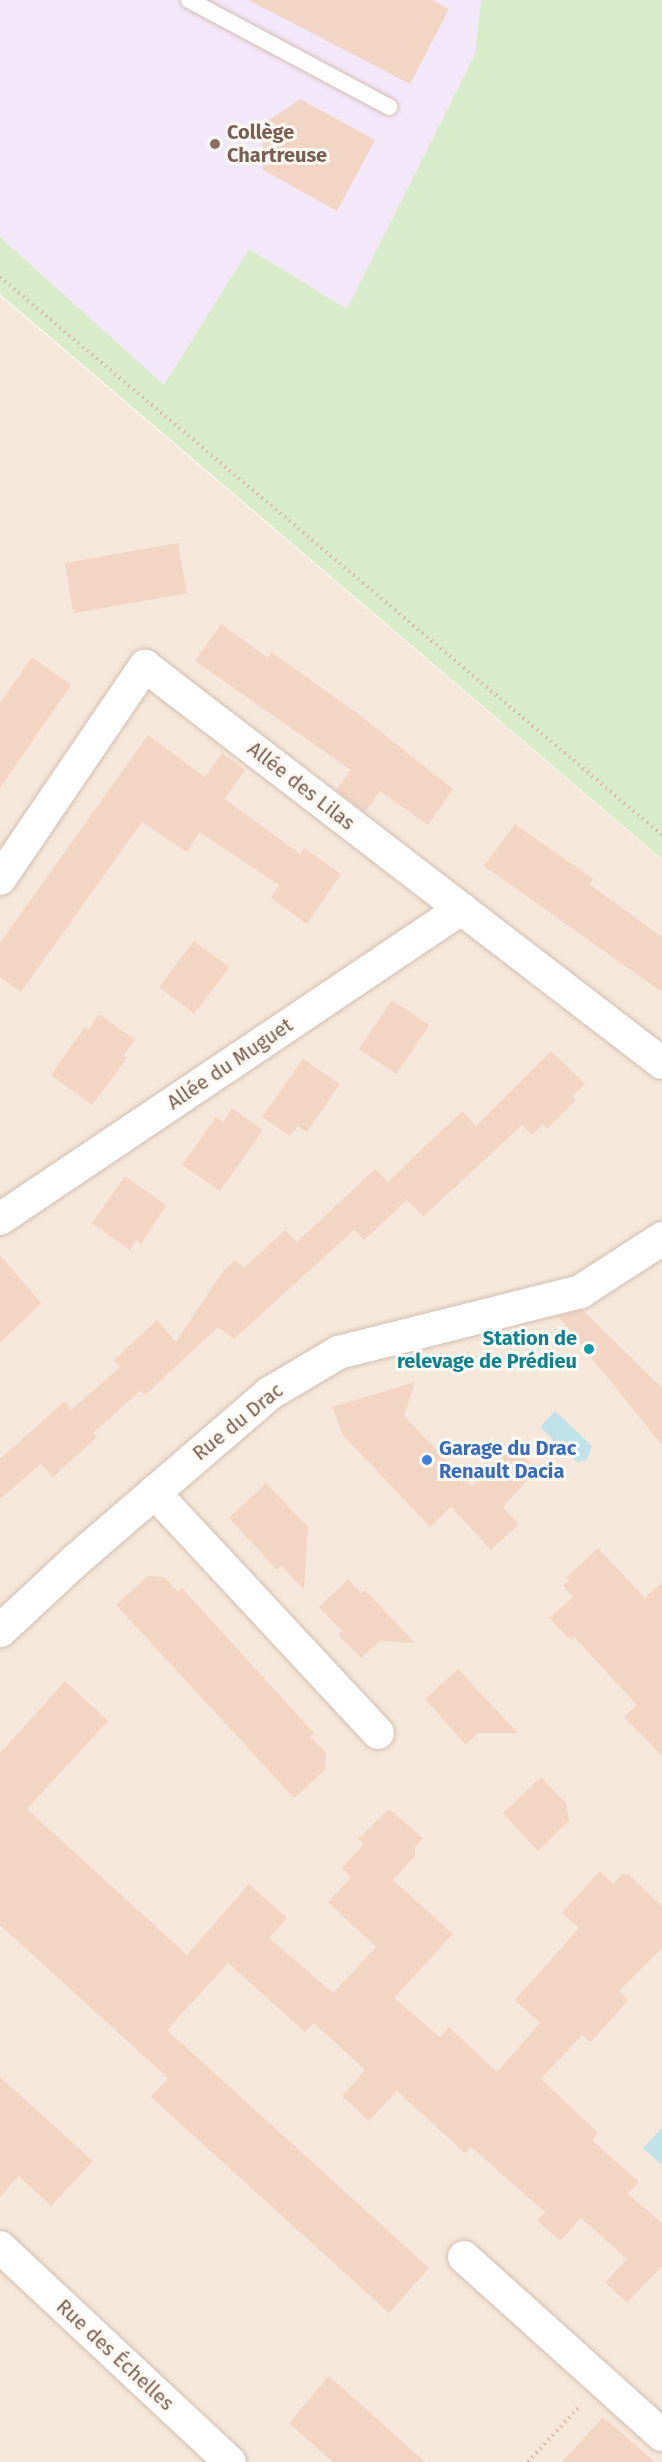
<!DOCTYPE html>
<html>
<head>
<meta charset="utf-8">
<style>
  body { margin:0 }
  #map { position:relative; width:662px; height:2462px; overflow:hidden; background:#fdf6ec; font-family:"Fira Sans",sans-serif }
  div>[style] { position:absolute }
  .residential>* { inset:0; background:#f5e8da }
  .education>* { inset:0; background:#f3e8fa }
  .green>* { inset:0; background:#d8ecc9 }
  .water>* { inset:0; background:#bfe3e8 }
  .building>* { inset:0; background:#f3d5c3; transform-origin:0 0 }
  .path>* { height:4px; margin-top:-2px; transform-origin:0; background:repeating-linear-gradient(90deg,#d9b8a5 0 1.5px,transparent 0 6px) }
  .roads { filter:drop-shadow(0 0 2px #d1beb0) drop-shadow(0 0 2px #d1beb0) }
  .service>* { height:16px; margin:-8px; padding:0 8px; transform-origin:8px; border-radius:8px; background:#fff }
  .minor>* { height:32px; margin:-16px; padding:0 16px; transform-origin:16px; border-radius:16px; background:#fff }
  .tertiary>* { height:33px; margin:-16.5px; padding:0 16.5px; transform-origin:16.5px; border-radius:16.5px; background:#fff }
  .dots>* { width:16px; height:16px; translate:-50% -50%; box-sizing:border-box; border:3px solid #fffaf3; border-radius:50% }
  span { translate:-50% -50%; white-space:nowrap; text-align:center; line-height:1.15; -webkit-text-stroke:6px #fffaf3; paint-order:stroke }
  .education-label { font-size:20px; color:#785e54; font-weight:700 }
  .left { translate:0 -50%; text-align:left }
  .street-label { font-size:20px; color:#7a5c4d }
  .culture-label { font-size:20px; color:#0d838f; font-weight:700 }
  .right { translate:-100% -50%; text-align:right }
  .shop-label { font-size:20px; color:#366cbe; font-weight:700 }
</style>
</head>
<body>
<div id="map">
  <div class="residential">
    <i style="clip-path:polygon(0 296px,662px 860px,662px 2462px,0 2462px)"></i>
  </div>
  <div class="education">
    <i style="clip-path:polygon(0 0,481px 0,475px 54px,347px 309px,249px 249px,164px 386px,0 237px)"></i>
  </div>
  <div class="green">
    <i style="clip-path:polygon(481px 0,662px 0,662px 859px,0 294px,0 237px,164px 385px,249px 249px,347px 309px,475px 54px)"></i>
  </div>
  <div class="water">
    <i style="clip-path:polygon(555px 1411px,592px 1446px,587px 1460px,577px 1462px,540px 1427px)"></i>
    <i style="clip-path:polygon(662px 2128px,662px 2163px,661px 2164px,643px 2148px)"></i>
  </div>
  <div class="building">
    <i style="clip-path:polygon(248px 0,432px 0,449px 9px,410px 84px)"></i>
    <i style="clip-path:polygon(300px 99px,375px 140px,337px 211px,263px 170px,263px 124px)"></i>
    <i style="left:178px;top:543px;width:51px;height:115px;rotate:80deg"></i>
    <i style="clip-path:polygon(221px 624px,268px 658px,271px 652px,357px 713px,453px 789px,428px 825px,380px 791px,365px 812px,336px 790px,351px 770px,195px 661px)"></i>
    <i style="clip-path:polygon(32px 657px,71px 685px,0 788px,0 703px)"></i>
    <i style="clip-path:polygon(148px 735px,205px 777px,222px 753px,245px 770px,225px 799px,300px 854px,304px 848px,341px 874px,307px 924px,271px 898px,279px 885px,199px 832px,187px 852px,142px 822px,21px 992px,0 977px,0 943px)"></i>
    <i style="clip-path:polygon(515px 824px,593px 879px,589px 884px,662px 937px,662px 992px,484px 866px)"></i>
    <i style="left:194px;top:941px;width:44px;height:58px;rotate:37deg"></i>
    <i style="left:392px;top:1000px;width:45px;height:59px;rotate:34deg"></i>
    <i style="clip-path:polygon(99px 1014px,135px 1040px,124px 1055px,127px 1058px,92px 1105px,51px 1075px,85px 1027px,88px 1030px)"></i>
    <i style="clip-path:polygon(551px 1051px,585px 1084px,572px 1096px,576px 1100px,547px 1129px,543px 1124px,532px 1135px,522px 1125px,424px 1216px,399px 1194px,406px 1201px,364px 1240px,354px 1230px,234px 1339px,218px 1327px,145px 1395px,141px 1390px,93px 1433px,97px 1437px,53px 1477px,41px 1464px,0 1499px,0 1459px,65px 1401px,71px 1410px,120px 1367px,114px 1360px,157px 1320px,176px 1342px,223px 1271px,235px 1260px,244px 1268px,285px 1230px,297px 1242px,375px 1169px,388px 1182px,462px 1111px,476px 1126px)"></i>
    <i style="clip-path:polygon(303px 1059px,340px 1084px,307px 1132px,298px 1126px,290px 1136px,262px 1117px)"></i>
    <i style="clip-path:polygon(232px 1108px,263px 1130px,220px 1191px,182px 1165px,216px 1117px,223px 1122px)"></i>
    <i style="clip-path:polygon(125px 1176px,166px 1205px,141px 1244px,136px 1240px,130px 1250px,92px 1223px)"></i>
    <i style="clip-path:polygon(0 1255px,41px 1303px,0 1343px)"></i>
    <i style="clip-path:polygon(583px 1310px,662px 1388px,662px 1445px,558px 1316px)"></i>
    <i style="clip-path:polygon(415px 1382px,404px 1416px,472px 1486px,514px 1446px,537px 1470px,503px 1507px,519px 1524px,491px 1550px,451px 1507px,430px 1527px,343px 1435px,332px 1407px)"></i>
    <i style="clip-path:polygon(266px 1483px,308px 1527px,304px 1590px,281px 1565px,277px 1570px,229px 1518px)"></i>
    <i style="clip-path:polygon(598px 1548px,645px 1598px,662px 1582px,662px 1756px,624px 1717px,637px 1705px,574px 1637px,571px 1640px,549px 1618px,573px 1597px,563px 1586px,569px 1580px,566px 1578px)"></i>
    <i style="clip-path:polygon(148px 1576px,164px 1577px,178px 1592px,182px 1588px,314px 1733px,310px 1737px,326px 1753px,325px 1770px,294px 1798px,116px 1605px)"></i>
    <i style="clip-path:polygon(348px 1579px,361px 1593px,365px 1590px,415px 1643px,380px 1641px,361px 1658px,338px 1635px,342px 1631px,319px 1607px)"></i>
    <i style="clip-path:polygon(458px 1669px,518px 1733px,478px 1733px,466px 1745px,425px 1699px)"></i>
    <i style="clip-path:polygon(65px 1681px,108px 1721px,27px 1809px,187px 1955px,249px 1884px,287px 1918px,269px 1938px,333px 1993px,376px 1947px,328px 1902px,351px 1877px,342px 1868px,364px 1844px,358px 1839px,389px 1809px,423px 1838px,415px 1846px,415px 1856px,393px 1880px,453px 1934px,394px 1998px,440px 2037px,449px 2027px,497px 2072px,540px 2023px,515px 2000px,579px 1928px,562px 1913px,600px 1871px,613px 1884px,622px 1874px,629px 1875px,662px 1906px,662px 1948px,619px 1991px,628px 2000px,591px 2042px,582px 2035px,541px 2079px,598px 2133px,592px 2140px,639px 2182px,628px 2194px,662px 2223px,662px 2266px,627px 2303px,605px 2282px,627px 2259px,581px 2218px,560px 2241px,537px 2220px,545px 2212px,471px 2147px,465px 2153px,397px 2091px,369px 2121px,342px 2096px,365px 2070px,314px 2023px,305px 2032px,228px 1963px,167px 2030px,429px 2268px,389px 2313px,151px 2097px,168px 2078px,0 1925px,0 1753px)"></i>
    <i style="clip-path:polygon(541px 1777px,566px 1803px,569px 1821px,538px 1851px,503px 1813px)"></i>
    <i style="clip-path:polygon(0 2077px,93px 2161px,51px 2206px,19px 2176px,0 2197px)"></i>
    <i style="clip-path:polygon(329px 2376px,425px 2462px,333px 2462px,289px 2423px)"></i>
    <i style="clip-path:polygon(603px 2417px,655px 2462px,562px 2462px)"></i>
  </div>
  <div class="path">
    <i style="left:0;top:277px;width:866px;rotate:40.13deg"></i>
    <i style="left:528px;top:2462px;width:75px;rotate:-47.2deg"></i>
  </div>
  <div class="roads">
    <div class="service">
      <i style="left:189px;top:0;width:227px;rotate:28.1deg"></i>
    </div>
    <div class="minor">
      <i style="left:0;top:879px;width:258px;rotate:-55.8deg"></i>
      <i style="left:145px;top:666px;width:652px;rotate:37.52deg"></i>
      <i style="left:0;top:1219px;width:556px;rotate:-33.92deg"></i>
      <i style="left:154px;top:1492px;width:329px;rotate:47.1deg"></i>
      <i style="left:0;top:2247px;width:315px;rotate:43.1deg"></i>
      <i style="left:464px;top:2257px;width:266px;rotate:42deg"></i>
    </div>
    <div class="tertiary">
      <i style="left:0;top:1630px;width:103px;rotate:-43deg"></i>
      <i style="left:75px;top:1560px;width:256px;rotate:-40.7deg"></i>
      <i style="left:269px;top:1393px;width:80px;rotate:-30.7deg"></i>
      <i style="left:338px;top:1352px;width:250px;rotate:-14.1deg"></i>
      <i style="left:580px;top:1291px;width:98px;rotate:-32.9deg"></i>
    </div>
  </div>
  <div class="dots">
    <i style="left:215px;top:144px;background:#8d6e63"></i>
    <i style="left:589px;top:1349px;background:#0f9aa8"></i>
    <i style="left:427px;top:1460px;background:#3f7fe0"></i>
  </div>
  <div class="education-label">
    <span class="left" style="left:227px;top:144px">Collège<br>Chartreuse</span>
  </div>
  <div class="street-label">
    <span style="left:301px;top:786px;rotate:38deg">Allée des Lilas</span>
    <span style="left:230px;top:1064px;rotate:-34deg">Allée du Muguet</span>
    <span style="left:238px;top:1422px;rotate:-39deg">Rue du Drac</span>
    <span style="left:115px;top:2355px;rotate:43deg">Rue des Échelles</span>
  </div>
  <div class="culture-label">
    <span class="right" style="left:577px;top:1350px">Station de<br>relevage de Prédieu</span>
  </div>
  <div class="shop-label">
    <span class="left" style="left:439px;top:1460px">Garage du Drac<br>Renault Dacia</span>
  </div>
</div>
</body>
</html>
